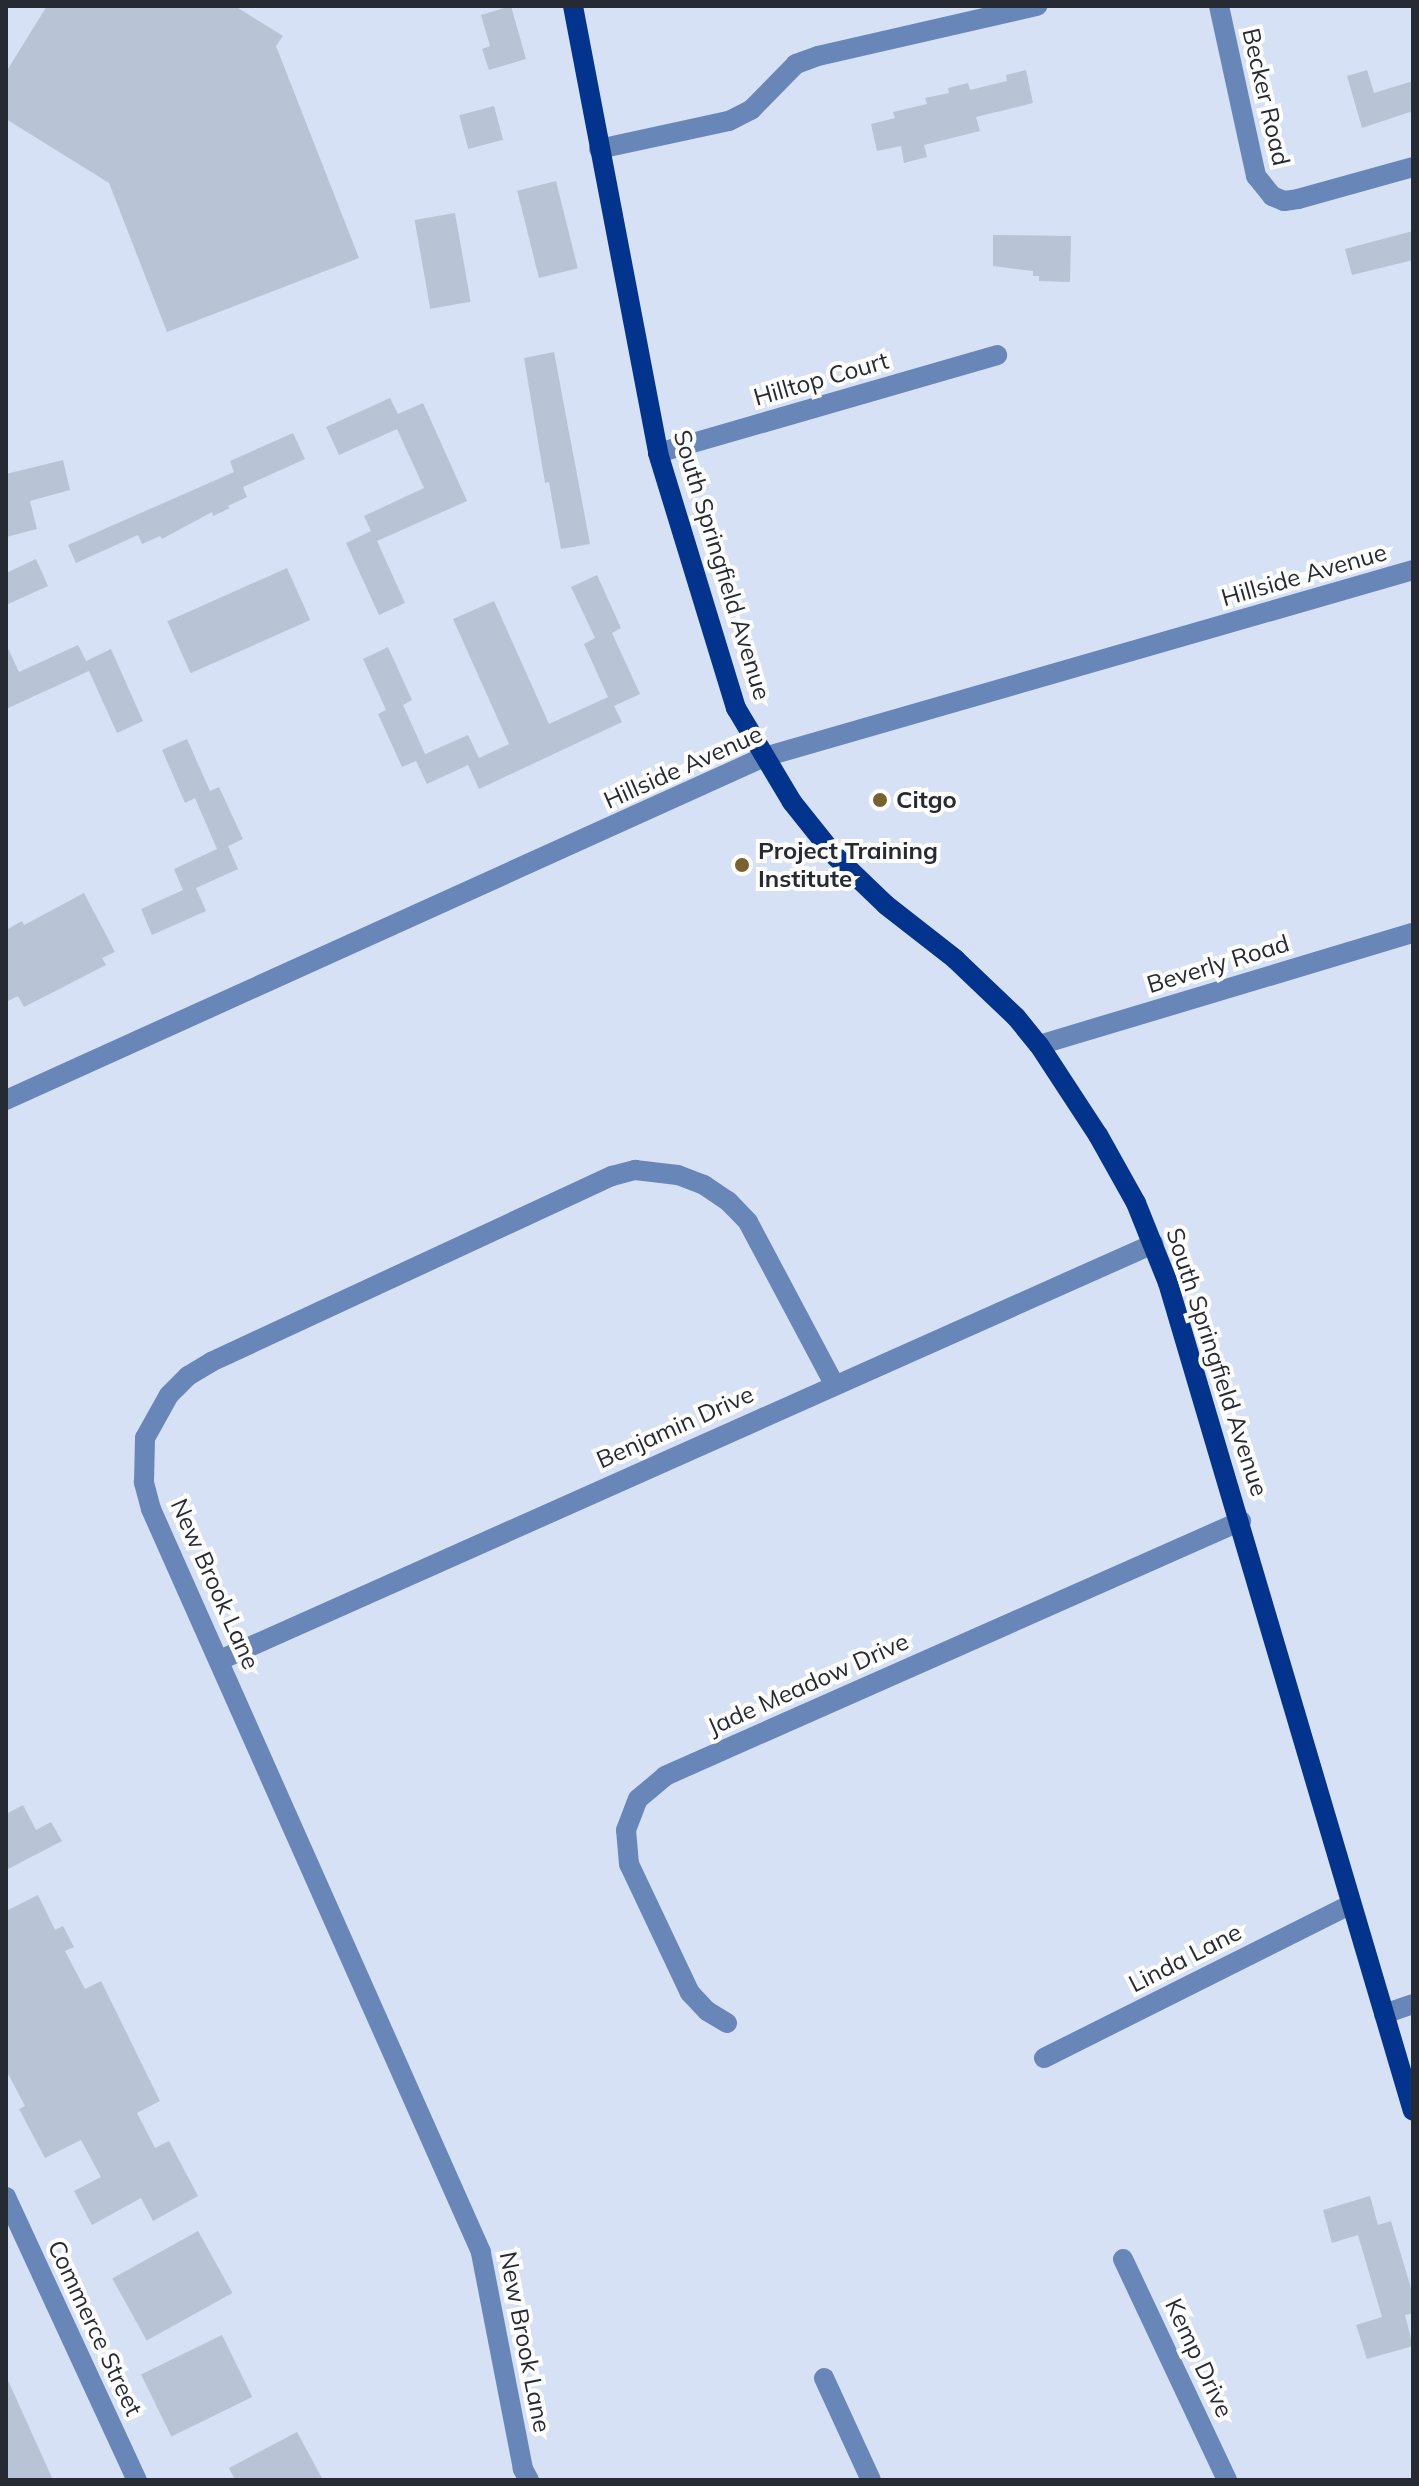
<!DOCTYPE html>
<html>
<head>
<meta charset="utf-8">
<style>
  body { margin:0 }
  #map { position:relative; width:1419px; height:2486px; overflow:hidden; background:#d6e1f5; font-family:Mulish,sans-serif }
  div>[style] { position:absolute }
  .building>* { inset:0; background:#b8c3d6; transform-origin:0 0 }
  .minor>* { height:20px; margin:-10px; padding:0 10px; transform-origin:10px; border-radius:10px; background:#6986b8 }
  .major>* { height:20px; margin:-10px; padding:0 10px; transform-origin:10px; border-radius:10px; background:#02338d }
  .dots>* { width:22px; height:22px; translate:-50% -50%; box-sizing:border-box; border:4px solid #fff; border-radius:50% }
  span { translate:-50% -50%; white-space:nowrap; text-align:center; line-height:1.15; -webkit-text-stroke:8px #fff; paint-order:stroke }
  .street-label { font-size:24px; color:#262a32 }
  .poi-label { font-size:24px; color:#262a32; font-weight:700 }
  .left { translate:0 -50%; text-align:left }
  .frame { position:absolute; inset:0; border:8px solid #262a32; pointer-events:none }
</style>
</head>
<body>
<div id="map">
  <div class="building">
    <i style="clip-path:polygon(47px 6px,235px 6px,283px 36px,276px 46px,359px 258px,167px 332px,109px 183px,6px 119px,6px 72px)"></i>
    <i style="clip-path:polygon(511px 6px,526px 59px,489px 70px,482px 49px,490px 46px,481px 15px)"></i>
    <i style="clip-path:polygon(1026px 70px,1033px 103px,976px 117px,980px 131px,924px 145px,927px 157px,904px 163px,901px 146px,877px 151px,871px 124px,895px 118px,893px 112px,927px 104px,925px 98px,949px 93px,948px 88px,968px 83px,970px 90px,1007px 81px,1006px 75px)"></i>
    <i style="clip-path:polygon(1367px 70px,1374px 93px,1413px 81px,1413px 111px,1362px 128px,1347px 76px)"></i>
    <i style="left:494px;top:106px;width:35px;height:36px;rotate:75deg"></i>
    <i style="left:556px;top:181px;width:90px;height:40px;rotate:76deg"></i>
    <i style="left:455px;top:213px;width:90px;height:41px;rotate:80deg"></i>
    <i style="clip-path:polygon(1413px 231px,1413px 260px,1352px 275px,1345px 249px)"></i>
    <i style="clip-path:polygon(993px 235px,1071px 236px,1070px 282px,1039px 281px,1039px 276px,1033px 276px,1033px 271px,993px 266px)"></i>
    <i style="clip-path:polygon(554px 352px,590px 544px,561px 549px,549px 482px,545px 483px,524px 358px)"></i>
    <i style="clip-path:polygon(390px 398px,398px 414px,423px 403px,467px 501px,377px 541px,405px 603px,379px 615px,346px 543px,371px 531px,364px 516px,424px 488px,397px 429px,339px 455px,326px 427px)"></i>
    <i style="clip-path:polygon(293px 433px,305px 459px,243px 487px,247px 497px,228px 506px,230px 508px,213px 516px,212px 512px,162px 539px,160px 536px,142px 544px,138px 535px,76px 563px,68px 545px,234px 472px,230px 461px)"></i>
    <i style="clip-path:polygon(63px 460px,70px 490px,30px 501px,37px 529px,6px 537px,6px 474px)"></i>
    <i style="clip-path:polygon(36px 559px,48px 586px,6px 605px,6px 573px)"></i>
    <i style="left:287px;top:568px;width:57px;height:131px;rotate:66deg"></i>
    <i style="clip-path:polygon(597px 575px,621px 628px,612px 633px,640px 694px,614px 706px,622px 722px,479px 789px,468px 765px,427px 784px,416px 761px,402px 767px,378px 714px,386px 710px,363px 659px,388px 647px,412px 700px,403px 705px,425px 754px,468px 735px,479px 758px,509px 744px,453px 619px,494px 601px,549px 724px,608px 697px,584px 644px,595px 638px,571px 587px)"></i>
    <i style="clip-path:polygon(6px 644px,19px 672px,78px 645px,86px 661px,111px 649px,143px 721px,117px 733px,89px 671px,6px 709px)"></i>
    <i style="clip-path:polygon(187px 739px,210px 791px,219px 787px,243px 839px,228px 846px,238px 869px,196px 888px,206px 911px,152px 935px,141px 909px,183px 890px,174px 869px,217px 849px,195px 798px,185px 803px,162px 750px)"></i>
    <i style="clip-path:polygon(84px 893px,115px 952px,102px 958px,106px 965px,24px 1007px,18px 996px,6px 1002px,6px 930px,22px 921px,24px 925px)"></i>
    <i style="clip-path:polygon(23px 1805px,36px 1830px,51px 1822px,62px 1841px,6px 1870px,6px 1814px)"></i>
    <i style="clip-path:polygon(38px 1895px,55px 1930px,63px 1926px,74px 1947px,65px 1951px,85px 1989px,101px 1981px,160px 2101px,137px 2113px,155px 2148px,169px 2141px,198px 2196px,153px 2221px,141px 2198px,92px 2225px,74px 2191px,101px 2177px,81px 2140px,45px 2158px,19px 2109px,25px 2106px,6px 2070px,6px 1911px)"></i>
    <i style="clip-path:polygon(1370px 2196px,1378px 2225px,1391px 2221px,1413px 2295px,1413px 2313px,1405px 2315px,1413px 2346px,1367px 2359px,1356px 2325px,1382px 2317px,1358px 2235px,1332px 2243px,1323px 2210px)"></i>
    <i style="left:198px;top:2231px;width:71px;height:98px;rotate:61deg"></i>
    <i style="left:222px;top:2335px;width:69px;height:90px;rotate:64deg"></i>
    <i style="clip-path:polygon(6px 2376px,53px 2480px,6px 2480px)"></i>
    <i style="clip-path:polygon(297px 2432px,323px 2480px,235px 2480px,229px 2468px)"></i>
  </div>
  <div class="minor">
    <i style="left:1219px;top:6px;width:174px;rotate:77.7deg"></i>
    <i style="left:1256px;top:176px;width:26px;rotate:51deg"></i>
    <i style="left:1272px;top:196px;width:13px;rotate:23deg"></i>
    <i style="left:1284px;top:201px;width:14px;rotate:-8deg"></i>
    <i style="left:1298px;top:199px;width:119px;rotate:-15.5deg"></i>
    <i style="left:599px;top:149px;width:133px;rotate:-12.2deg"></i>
    <i style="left:729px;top:121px;width:25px;rotate:-27deg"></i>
    <i style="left:751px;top:110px;width:64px;rotate:-45.6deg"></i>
    <i style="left:796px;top:64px;width:23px;rotate:-20deg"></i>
    <i style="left:818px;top:56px;width:225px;rotate:-12.9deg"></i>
    <i style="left:658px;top:453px;width:353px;rotate:-16.1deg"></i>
    <i style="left:1039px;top:1045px;width:390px;rotate:-16.7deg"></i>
    <i style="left:6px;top:1100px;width:832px;rotate:-24.35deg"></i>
    <i style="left:764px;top:757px;width:675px;rotate:-16.07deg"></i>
    <i style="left:220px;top:1660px;width:1022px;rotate:-24.03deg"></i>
    <i style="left:1384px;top:2014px;width:31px;rotate:-19deg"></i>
    <i style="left:727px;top:2023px;width:23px;rotate:-149deg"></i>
    <i style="left:707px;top:2011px;width:25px;rotate:-133deg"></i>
    <i style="left:690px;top:1993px;width:143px;rotate:-115.3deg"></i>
    <i style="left:629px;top:1864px;width:34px;rotate:-95deg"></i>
    <i style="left:626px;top:1830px;width:33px;rotate:-69deg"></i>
    <i style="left:638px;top:1799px;width:35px;rotate:-40deg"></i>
    <i style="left:665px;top:1776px;width:630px;rotate:-23.88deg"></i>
    <i style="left:1044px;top:2058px;width:342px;rotate:-26.6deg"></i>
    <i style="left:6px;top:2197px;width:312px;rotate:65.2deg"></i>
    <i style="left:1123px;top:2259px;width:244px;rotate:64.8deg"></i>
    <i style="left:824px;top:2378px;width:112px;rotate:65.3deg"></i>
    <i style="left:529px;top:2480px;width:13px;rotate:-119deg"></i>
    <i style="left:523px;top:2469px;width:221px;rotate:-101deg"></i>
    <i style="left:481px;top:2252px;width:813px;rotate:-113.95deg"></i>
    <i style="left:151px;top:1509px;width:28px;rotate:-105deg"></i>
    <i style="left:144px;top:1482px;width:44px;rotate:-88.7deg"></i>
    <i style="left:145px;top:1438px;width:49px;rotate:-60.8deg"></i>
    <i style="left:169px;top:1395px;width:27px;rotate:-45deg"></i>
    <i style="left:188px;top:1376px;width:27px;rotate:-31deg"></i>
    <i style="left:211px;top:1362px;width:442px;rotate:-24.9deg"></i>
    <i style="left:612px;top:1176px;width:24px;rotate:-15deg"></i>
    <i style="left:635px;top:1170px;width:43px;rotate:6.6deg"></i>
    <i style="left:678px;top:1175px;width:28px;rotate:21deg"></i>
    <i style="left:704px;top:1185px;width:29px;rotate:34deg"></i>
    <i style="left:728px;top:1201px;width:29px;rotate:46deg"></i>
    <i style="left:748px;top:1222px;width:183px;rotate:62deg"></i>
  </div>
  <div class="major">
    <i style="left:573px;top:6px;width:455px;rotate:79.2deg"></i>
    <i style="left:658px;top:453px;width:267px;rotate:73deg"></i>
    <i style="left:736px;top:708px;width:109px;rotate:59.2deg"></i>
    <i style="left:792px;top:802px;width:70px;rotate:51.3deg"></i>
    <i style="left:836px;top:857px;width:69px;rotate:43.8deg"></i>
    <i style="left:886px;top:905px;width:88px;rotate:38deg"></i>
    <i style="left:955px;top:959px;width:84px;rotate:43.6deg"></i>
    <i style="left:1016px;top:1017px;width:36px;rotate:51deg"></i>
    <i style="left:1039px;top:1045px;width:108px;rotate:56.8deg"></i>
    <i style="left:1098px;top:1135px;width:78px;rotate:60.8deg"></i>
    <i style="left:1136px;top:1203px;width:86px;rotate:68.2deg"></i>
    <i style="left:1168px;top:1283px;width:863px;rotate:73.52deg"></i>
  </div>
  <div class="dots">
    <i style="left:880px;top:800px;background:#7a6132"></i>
    <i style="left:742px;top:865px;background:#7a6132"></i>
  </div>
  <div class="street-label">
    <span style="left:1266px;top:97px;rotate:77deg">Becker Road</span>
    <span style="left:821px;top:379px;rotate:-16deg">Hilltop Court</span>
    <span style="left:722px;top:565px;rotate:73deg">South Springfield Avenue</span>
    <span style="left:1304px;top:575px;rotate:-16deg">Hillside Avenue</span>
    <span style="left:683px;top:767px;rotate:-24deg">Hillside Avenue</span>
    <span style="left:1218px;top:964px;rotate:-17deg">Beverly Road</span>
    <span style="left:1217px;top:1362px;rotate:72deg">South Springfield Avenue</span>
    <span style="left:675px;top:1427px;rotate:-24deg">Benjamin Drive</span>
    <span style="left:215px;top:1584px;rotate:66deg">New Brook Lane</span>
    <span style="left:808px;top:1684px;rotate:-24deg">Jade Meadow Drive</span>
    <span style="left:1185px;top:1958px;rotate:-27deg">Linda Lane</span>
    <span style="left:95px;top:2328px;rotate:65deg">Commerce Street</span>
    <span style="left:525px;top:2342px;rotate:79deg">New Brook Lane</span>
    <span style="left:1199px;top:2358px;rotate:65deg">Kemp Drive</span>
  </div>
  <div class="poi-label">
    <span class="left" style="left:896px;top:800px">Citgo</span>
    <span class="left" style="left:758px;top:865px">Project Training<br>Institute</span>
  </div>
  <div class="frame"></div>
</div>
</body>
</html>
